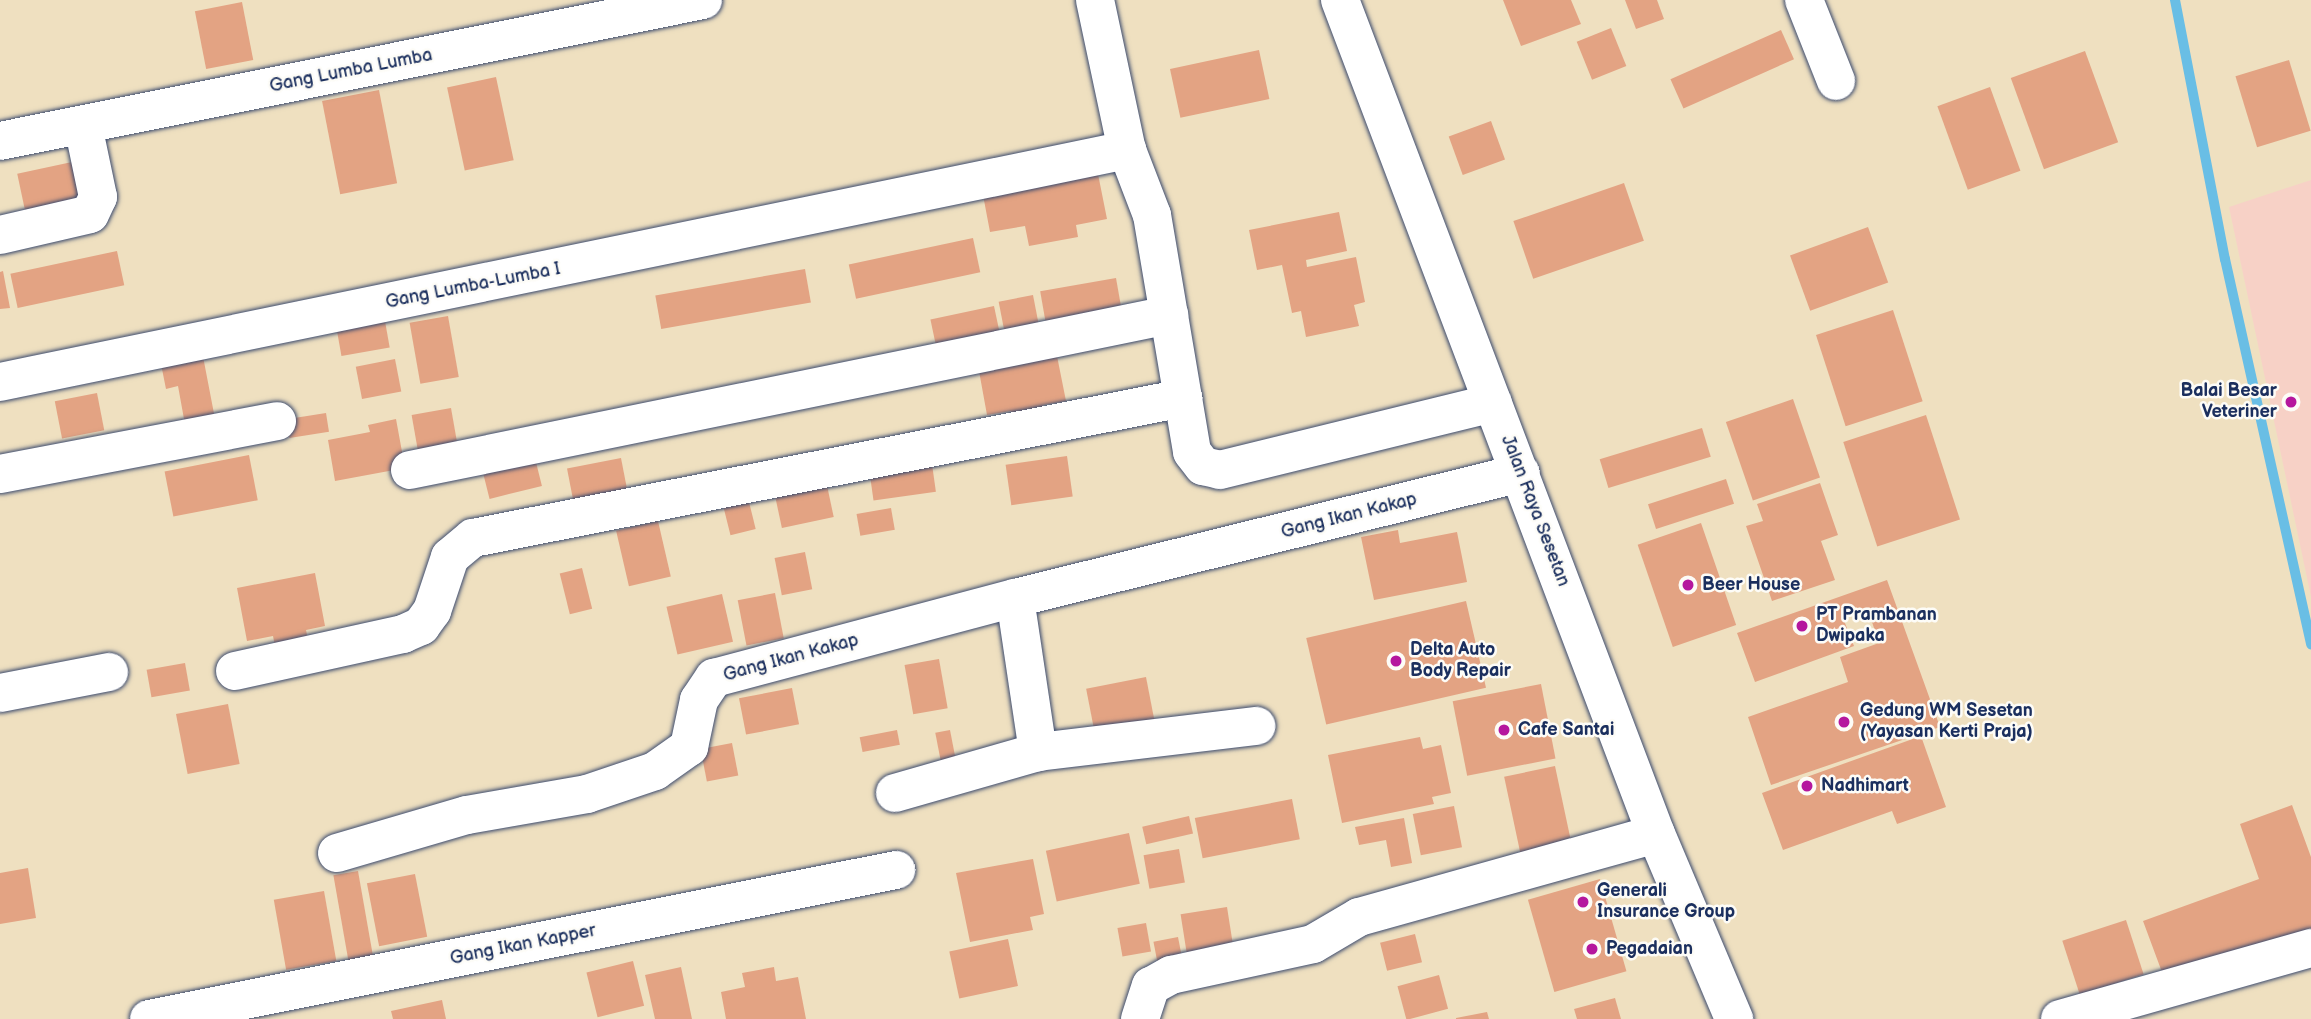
<!DOCTYPE html>
<html>
<head>
<meta charset="utf-8">
<style>
  body { margin:0 }
  #map { position:relative; width:2311px; height:1019px; overflow:hidden; background:#efe0c0; font-family:"Balsamiq Sans",sans-serif }
  div>[style] { position:absolute }
  .built>* { inset:0; background:#f7d1c6 }
  .stream>* { height:10px; margin:-5px; padding:0 5px; transform-origin:5px; border-radius:5px; background:#69bee5 }
  .building>* { inset:0; background:#e3a383; transform-origin:0 0 }
  .roads { filter:drop-shadow(0 0 2px #3b4a6d) drop-shadow(0 0 2px #3b4a6d) }
  .minor>* { height:38px; margin:-19px; padding:0 19px; transform-origin:19px; border-radius:19px; background:#fff }
  .major>* { height:38px; margin:-19px; padding:0 19px; transform-origin:19px; border-radius:19px; background:#fff }
  .dots>* { width:19px; height:19px; translate:-50% -50%; box-sizing:border-box; border:4px solid #fdfcf7; border-radius:50% }
  span { translate:-50% -50%; white-space:nowrap; text-align:center; line-height:1.15; -webkit-text-stroke:5px #fdfcf7; paint-order:stroke }
  .street-label { font-size:18px; color:#1b2f5e }
  .poi-label { font-size:18px; color:#1b2f5e; font-weight:700 }
  .right { translate:-100% -50%; text-align:right }
  .left { translate:0 -50%; text-align:left }
</style>
</head>
<body>
<div id="map">
  <div class="built">
    <i style="clip-path:polygon(2311px 180px,2311px 597px,2229px 207px)"></i>
  </div>
  <div class="stream">
    <i style="left:2175px;top:0;width:264px;rotate:79.1deg"></i>
    <i style="left:2225px;top:259px;width:395px;rotate:77.4deg"></i>
  </div>
  <div class="building">
    <i style="clip-path:polygon(1503px 0,1571px 0,1581px 24px,1521px 46px)"></i>
    <i style="clip-path:polygon(1625px 0,1657px 0,1664px 19px,1636px 29px)"></i>
    <i style="left:242px;top:2px;width:59px;height:48px;rotate:79deg"></i>
    <i style="left:1611px;top:28px;width:41px;height:37px;rotate:68deg"></i>
    <i style="left:1781px;top:30px;width:32px;height:121px;rotate:66deg"></i>
    <i style="left:1259px;top:50px;width:50px;height:91px;rotate:78deg"></i>
    <i style="left:2085px;top:51px;width:97px;height:79px;rotate:70deg"></i>
    <i style="left:2289px;top:60px;width:74px;height:56px;rotate:73deg"></i>
    <i style="left:496px;top:77px;width:85px;height:50px;rotate:78deg"></i>
    <i style="left:1990px;top:87px;width:89px;height:56px;rotate:70deg"></i>
    <i style="left:379px;top:90px;width:95px;height:58px;rotate:79deg"></i>
    <i style="left:1491px;top:121px;width:41px;height:45px;rotate:70deg"></i>
    <i style="left:72px;top:162px;width:45px;height:56px;rotate:78deg"></i>
    <i style="clip-path:polygon(1098px 174px,1107px 219px,1076px 225px,1078px 237px,1029px 246px,1025px 226px,990px 232px,983px 195px)"></i>
    <i style="left:1624px;top:183px;width:61px;height:117px;rotate:71deg"></i>
    <i style="clip-path:polygon(1339px 212px,1347px 251px,1306px 260px,1307px 267px,1356px 257px,1365px 302px,1354px 305px,1359px 326px,1306px 337px,1301px 311px,1292px 313px,1282px 265px,1257px 270px,1249px 230px)"></i>
    <i style="left:1868px;top:227px;width:59px;height:83px;rotate:70deg"></i>
    <i style="left:973px;top:238px;width:35px;height:127px;rotate:78deg"></i>
    <i style="left:117px;top:251px;width:35px;height:109px;rotate:78deg"></i>
    <i style="left:805px;top:269px;width:34px;height:152px;rotate:80deg"></i>
    <i style="clip-path:polygon(3px 271px,10px 308px,0 309px,0 272px)"></i>
    <i style="left:1116px;top:278px;width:45px;height:77px;rotate:80deg"></i>
    <i style="left:1033px;top:295px;width:43px;height:35px;rotate:79deg"></i>
    <i style="left:994px;top:306px;width:40px;height:65px;rotate:78deg"></i>
    <i style="left:1893px;top:310px;width:96px;height:81px;rotate:72deg"></i>
    <i style="left:448px;top:316px;width:62px;height:39px;rotate:80deg"></i>
    <i style="left:385px;top:321px;width:27px;height:49px;rotate:80deg"></i>
    <i style="clip-path:polygon(201px 346px,216px 424px,186px 430px,178px 386px,166px 389px,159px 354px)"></i>
    <i style="clip-path:polygon(1055px 346px,1066px 401px,1043px 405px,1045px 414px,1012px 420px,1011px 411px,987px 415px,977px 360px)"></i>
    <i style="left:395px;top:359px;width:33px;height:40px;rotate:79deg"></i>
    <i style="left:97px;top:393px;width:38px;height:43px;rotate:79deg"></i>
    <i style="left:1793px;top:399px;width:83px;height:71px;rotate:71deg"></i>
    <i style="left:451px;top:408px;width:45px;height:40px;rotate:80deg"></i>
    <i style="left:326px;top:413px;width:19px;height:40px;rotate:81deg"></i>
    <i style="left:1926px;top:415px;width:110px;height:87px;rotate:72deg"></i>
    <i style="clip-path:polygon(396px 419px,405px 468px,335px 481px,328px 440px,370px 432px,368px 425px)"></i>
    <i style="left:1702px;top:428px;width:30px;height:107px;rotate:73deg"></i>
    <i style="left:533px;top:450px;width:37px;height:54px;rotate:76deg"></i>
    <i style="left:249px;top:455px;width:46px;height:86px;rotate:79deg"></i>
    <i style="left:1067px;top:456px;width:41px;height:62px;rotate:82deg"></i>
    <i style="left:621px;top:458px;width:41px;height:55px;rotate:79deg"></i>
    <i style="left:932px;top:464px;width:28px;height:63px;rotate:82deg"></i>
    <i style="left:825px;top:476px;width:42px;height:53px;rotate:78deg"></i>
    <i style="left:1726px;top:479px;width:26px;height:82px;rotate:72deg"></i>
    <i style="clip-path:polygon(1820px 483px,1838px 535px,1821px 541px,1835px 580px,1772px 601px,1746px 526px,1763px 521px,1757px 504px)"></i>
    <i style="left:747px;top:494px;width:36px;height:26px;rotate:76deg"></i>
    <i style="left:891px;top:508px;width:22px;height:35px;rotate:80deg"></i>
    <i style="left:658px;top:521px;width:57px;height:43px;rotate:77deg"></i>
    <i style="left:1701px;top:523px;width:108px;height:67px;rotate:71deg"></i>
    <i style="clip-path:polygon(1398px 530px,1400px 543px,1457px 532px,1467px 582px,1374px 600px,1361px 537px)"></i>
    <i style="left:805px;top:552px;width:38px;height:31px;rotate:79deg"></i>
    <i style="left:582px;top:568px;width:42px;height:23px;rotate:76deg"></i>
    <i style="clip-path:polygon(315px 573px,325px 626px,306px 630px,310px 649px,277px 656px,273px 636px,247px 641px,237px 588px)"></i>
    <i style="clip-path:polygon(1887px 580px,1940px 727px,1771px 785px,1748px 717px,1848px 682px,1840px 657px,1879px 643px,1868px 610px,1843px 618px,1854px 646px,1755px 682px,1737px 633px)"></i>
    <i style="left:775px;top:593px;width:46px;height:38px;rotate:79deg"></i>
    <i style="left:722px;top:594px;width:49px;height:57px;rotate:77deg"></i>
    <i style="left:1466px;top:601px;width:89px;height:164px;rotate:77deg"></i>
    <i style="left:939px;top:659px;width:50px;height:35px;rotate:80deg"></i>
    <i style="left:185px;top:663px;width:28px;height:39px;rotate:80deg"></i>
    <i style="left:1146px;top:677px;width:46px;height:61px;rotate:79deg"></i>
    <i style="left:1541px;top:684px;width:76px;height:90px;rotate:79deg"></i>
    <i style="left:792px;top:688px;width:37px;height:54px;rotate:79deg"></i>
    <i style="left:228px;top:704px;width:61px;height:53px;rotate:79deg"></i>
    <i style="left:897px;top:730px;width:15px;height:38px;rotate:79deg"></i>
    <i style="left:950px;top:730px;width:41px;height:15px;rotate:79deg"></i>
    <i style="clip-path:polygon(1921px 736px,1946px 807px,1897px 824px,1892px 811px,1783px 850px,1762px 793px)"></i>
    <i style="clip-path:polygon(1420px 737px,1423px 749px,1441px 745px,1451px 793px,1432px 797px,1434px 804px,1342px 823px,1328px 755px)"></i>
    <i style="left:732px;top:743px;width:33px;height:32px;rotate:79deg"></i>
    <i style="left:1555px;top:766px;width:88px;height:52px;rotate:78deg"></i>
    <i style="left:1292px;top:799px;width:41px;height:99px;rotate:79deg"></i>
    <i style="clip-path:polygon(2292px 805px,2311px 857px,2311px 931px,2166px 983px,2143px 921px,2259px 879px,2240px 824px)"></i>
    <i style="left:1454px;top:806px;width:42px;height:42px;rotate:79deg"></i>
    <i style="left:1189px;top:816px;width:18px;height:48px;rotate:77deg"></i>
    <i style="clip-path:polygon(1404px 818px,1412px 863px,1391px 867px,1386px 840px,1359px 845px,1355px 827px)"></i>
    <i style="left:1129px;top:833px;width:52px;height:85px;rotate:78deg"></i>
    <i style="left:1179px;top:849px;width:34px;height:36px;rotate:80deg"></i>
    <i style="clip-path:polygon(1033px 859px,1044px 914px,1030px 917px,1033px 930px,970px 942px,956px 873px)"></i>
    <i style="clip-path:polygon(28px 868px,36px 918px,0 924px,0 873px)"></i>
    <i style="left:358px;top:871px;width:96px;height:25px;rotate:80deg"></i>
    <i style="left:415px;top:874px;width:64px;height:49px;rotate:79deg"></i>
    <i style="left:1600px;top:879px;width:96px;height:75px;rotate:74deg"></i>
    <i style="left:324px;top:891px;width:71px;height:51px;rotate:80deg"></i>
    <i style="left:1227px;top:907px;width:49px;height:47px;rotate:81deg"></i>
    <i style="left:2126px;top:920px;width:57px;height:67px;rotate:72deg"></i>
    <i style="left:1146px;top:923px;width:29px;height:29px;rotate:80deg"></i>
    <i style="left:1415px;top:934px;width:29px;height:36px;rotate:76deg"></i>
    <i style="left:1178px;top:937px;width:21px;height:25px;rotate:79deg"></i>
    <i style="left:1008px;top:939px;width:48px;height:60px;rotate:78deg"></i>
    <i style="left:633px;top:961px;width:46px;height:48px;rotate:76deg"></i>
    <i style="clip-path:polygon(681px 967px,692px 1019px,655px 1019px,645px 975px)"></i>
    <i style="clip-path:polygon(774px 967px,776px 981px,798px 977px,806px 1019px,726px 1019px,721px 992px,745px 987px,742px 973px)"></i>
    <i style="left:1439px;top:975px;width:35px;height:43px;rotate:75deg"></i>
    <i style="clip-path:polygon(1615px 998px,1621px 1019px,1577px 1019px,1574px 1009px)"></i>
    <i style="clip-path:polygon(442px 1000px,446px 1019px,393px 1019px,391px 1011px)"></i>
    <i style="clip-path:polygon(1487px 1012px,1489px 1019px,1456px 1019px,1456px 1018px)"></i>
  </div>
  <div class="roads">
    <div class="minor">
      <i style="left:1095px;top:0;width:153px;rotate:78deg"></i>
      <i style="left:1127px;top:150px;width:70px;rotate:69deg"></i>
      <i style="left:1152px;top:215px;width:240px;rotate:80.4deg"></i>
      <i style="left:1192px;top:452px;width:18px;rotate:52deg"></i>
      <i style="left:1203px;top:466px;width:17px;rotate:13deg"></i>
      <i style="left:1220px;top:470px;width:281px;rotate:-13.8deg"></i>
      <i style="left:1804px;top:0;width:87px;rotate:68.4deg"></i>
      <i style="left:0;top:141px;width:717px;rotate:-11.34deg"></i>
      <i style="left:0;top:235px;width:92px;rotate:-13.1deg"></i>
      <i style="left:90px;top:214px;width:19px;rotate:-65deg"></i>
      <i style="left:98px;top:197px;width:74px;rotate:-101.8deg"></i>
      <i style="left:0;top:382px;width:1151px;rotate:-11.63deg"></i>
      <i style="left:410px;top:470px;width:775px;rotate:-11.54deg"></i>
      <i style="left:0;top:474px;width:282px;rotate:-10.8deg"></i>
      <i style="left:1015px;top:598px;width:156px;rotate:81.5deg"></i>
      <i style="left:235px;top:671px;width:172px;rotate:-12.4deg"></i>
      <i style="left:403px;top:634px;width:20px;rotate:-24deg"></i>
      <i style="left:421px;top:626px;width:19px;rotate:-54deg"></i>
      <i style="left:432px;top:611px;width:57px;rotate:-71.6deg"></i>
      <i style="left:450px;top:557px;width:30px;rotate:-40deg"></i>
      <i style="left:473px;top:538px;width:724px;rotate:-11.15deg"></i>
      <i style="left:0;top:693px;width:111px;rotate:-10.9deg"></i>
      <i style="left:895px;top:793px;width:149px;rotate:-16deg"></i>
      <i style="left:1038px;top:752px;width:220px;rotate:-6.8deg"></i>
      <i style="left:337px;top:853px;width:135px;rotate:-16.3deg"></i>
      <i style="left:467px;top:815px;width:122px;rotate:-9.9deg"></i>
      <i style="left:587px;top:794px;width:72px;rotate:-18.7deg"></i>
      <i style="left:655px;top:771px;width:42px;rotate:-35.2deg"></i>
      <i style="left:689px;top:747px;width:48px;rotate:-78deg"></i>
      <i style="left:699px;top:700px;width:27px;rotate:-56deg"></i>
      <i style="left:714px;top:678px;width:311px;rotate:-14.9deg"></i>
      <i style="left:1015px;top:598px;width:521px;rotate:-13.88deg"></i>
      <i style="left:149px;top:1019px;width:762px;rotate:-11.28deg"></i>
      <i style="left:1140px;top:1019px;width:35px;rotate:-72deg"></i>
      <i style="left:1151px;top:986px;width:23px;rotate:-29deg"></i>
      <i style="left:1171px;top:975px;width:145px;rotate:-12.3deg"></i>
      <i style="left:1313px;top:944px;width:53px;rotate:-30.4deg"></i>
      <i style="left:1359px;top:917px;width:308px;rotate:-15.6deg"></i>
      <i style="left:2060px;top:1019px;width:261px;rotate:-15.8deg"></i>
    </div>
    <div class="major">
      <i style="left:1340px;top:0;width:892px;rotate:69.25deg"></i>
      <i style="left:1656px;top:834px;width:201px;rotate:67.1deg"></i>
    </div>
  </div>
  <div class="dots">
    <i style="left:2291px;top:402px;background:#b5179e"></i>
    <i style="left:1688px;top:585px;background:#b5179e"></i>
    <i style="left:1802px;top:626px;background:#b5179e"></i>
    <i style="left:1396px;top:661px;background:#b5179e"></i>
    <i style="left:1844px;top:722px;background:#b5179e"></i>
    <i style="left:1504px;top:730px;background:#b5179e"></i>
    <i style="left:1807px;top:786px;background:#b5179e"></i>
    <i style="left:1583px;top:902px;background:#b5179e"></i>
    <i style="left:1592px;top:949px;background:#b5179e"></i>
  </div>
  <div class="street-label">
    <span style="left:351px;top:71px;rotate:-11deg">Gang Lumba Lumba</span>
    <span style="left:473px;top:286px;rotate:-11deg">Gang Lumba-Lumba I</span>
    <span style="left:1535px;top:511px;rotate:69deg">Jalan Raya Sesetan</span>
    <span style="left:1349px;top:516px;rotate:-14deg">Gang Ikan Kakap</span>
    <span style="left:791px;top:658px;rotate:-15deg">Gang Ikan Kakap</span>
    <span style="left:523px;top:945px;rotate:-11deg">Gang Ikan Kapper</span>
  </div>
  <div class="poi-label">
    <span class="right" style="left:2277px;top:402px">Balai Besar<br>Veteriner</span>
    <span class="left" style="left:1702px;top:585px">Beer House</span>
    <span class="left" style="left:1816px;top:626px">PT Prambanan<br>Dwipaka</span>
    <span class="left" style="left:1410px;top:661px">Delta Auto<br>Body Repair</span>
    <span class="left" style="left:1860px;top:722px">Gedung WM Sesetan<br>(Yayasan Kerti Praja)</span>
    <span class="left" style="left:1518px;top:730px">Cafe Santai</span>
    <span class="left" style="left:1821px;top:786px">Nadhimart</span>
    <span class="left" style="left:1597px;top:902px">Generali<br>Insurance Group</span>
    <span class="left" style="left:1606px;top:949px">Pegadaian</span>
  </div>
</div>
</body>
</html>
